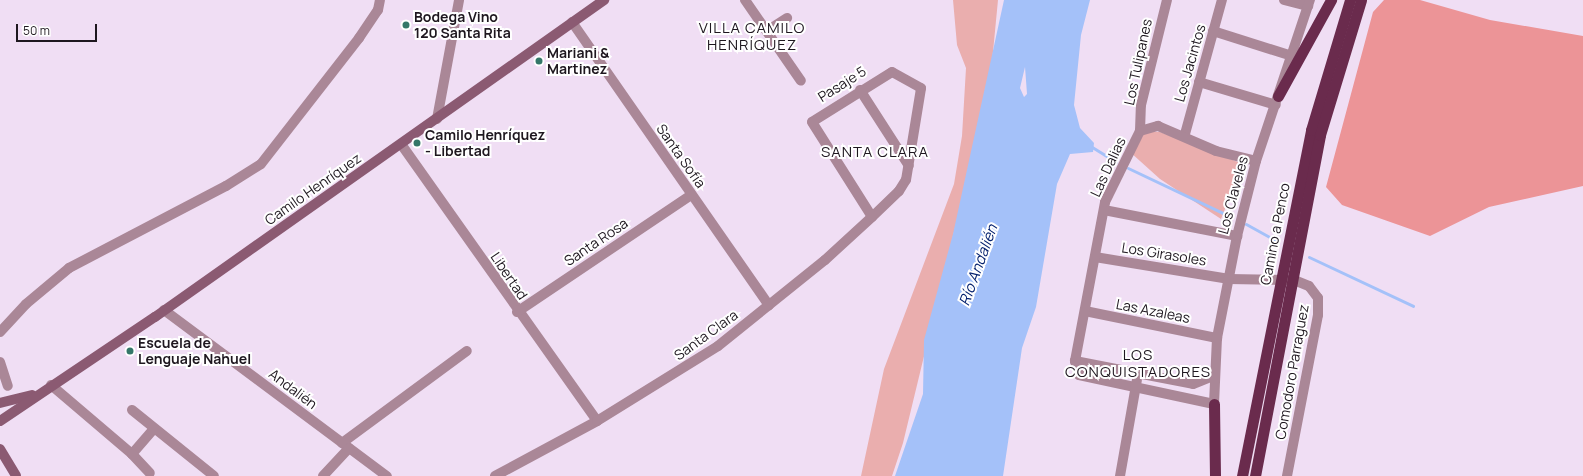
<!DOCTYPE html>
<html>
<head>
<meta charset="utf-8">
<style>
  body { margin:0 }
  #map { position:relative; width:1583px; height:476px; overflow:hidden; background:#f0def4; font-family:Manrope,sans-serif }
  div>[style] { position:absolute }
  .green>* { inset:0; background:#eaaeae }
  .forest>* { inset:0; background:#ec9497 }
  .water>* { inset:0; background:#a4c1f9 }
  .stream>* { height:3px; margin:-1.5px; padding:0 1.5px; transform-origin:1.5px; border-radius:1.5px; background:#a4c1f9 }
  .minor>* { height:10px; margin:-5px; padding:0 5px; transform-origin:5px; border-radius:5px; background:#aa8797 }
  .tertiary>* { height:10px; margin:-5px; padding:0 5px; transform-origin:5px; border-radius:5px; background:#aa8797 }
  .secondary>* { height:10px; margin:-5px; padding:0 5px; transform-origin:5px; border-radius:5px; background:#8b5a72 }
  .trunk>* { height:11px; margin:-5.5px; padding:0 5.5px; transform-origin:5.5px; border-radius:5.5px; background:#6a2b4d }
  .dots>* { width:11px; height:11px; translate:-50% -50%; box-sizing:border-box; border:2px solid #fff; border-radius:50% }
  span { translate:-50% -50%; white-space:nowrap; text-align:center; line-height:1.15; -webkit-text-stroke:4px #fff; paint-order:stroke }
  .poi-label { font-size:14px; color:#1e171f; font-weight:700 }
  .left { translate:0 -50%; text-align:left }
  .street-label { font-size:14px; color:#1e171f }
  .neighbourhood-label { font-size:15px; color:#1e171f; letter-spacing:1px }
  .water-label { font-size:15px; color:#04216e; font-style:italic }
  .scale { position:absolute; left:16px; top:24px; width:81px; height:18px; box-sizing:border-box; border:2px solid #1e171f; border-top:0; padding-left:5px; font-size:12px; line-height:14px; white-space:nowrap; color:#1e171f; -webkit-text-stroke:3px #fff; paint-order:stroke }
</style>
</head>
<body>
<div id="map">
  <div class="green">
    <i style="clip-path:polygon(953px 0,998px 0,990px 83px,903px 443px,892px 476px,861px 476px,884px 369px,954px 184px,962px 136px,966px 68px,957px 45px)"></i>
    <i style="clip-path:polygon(1140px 131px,1160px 132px,1243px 164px,1221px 219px,1160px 179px,1130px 152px)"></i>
  </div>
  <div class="forest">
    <i style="clip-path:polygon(1384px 0,1420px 0,1490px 20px,1583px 36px,1583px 186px,1489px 207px,1430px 236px,1342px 205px,1326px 187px,1373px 12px)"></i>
  </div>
  <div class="water">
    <i style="clip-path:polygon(evenodd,1004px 0,1090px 0,1081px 35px,1074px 105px,1080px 128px,1094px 143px,1093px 152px,1070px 154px,1057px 184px,1036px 307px,1022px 348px,1003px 476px,895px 476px,923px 394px,924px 340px,953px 234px,1004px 0,1025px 67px,1027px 94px,1024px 97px,1020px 88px,1025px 67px)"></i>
  </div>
  <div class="stream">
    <i style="left:1092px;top:147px;width:28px;rotate:32deg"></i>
    <i style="left:1128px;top:168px;width:114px;rotate:25.4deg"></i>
    <i style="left:1246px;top:224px;width:35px;rotate:29deg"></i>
    <i style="left:1309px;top:257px;width:115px;rotate:25.2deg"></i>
  </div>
  <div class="minor">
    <i style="left:745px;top:0;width:98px;rotate:55.3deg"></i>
    <i style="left:1284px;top:0;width:25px;rotate:14deg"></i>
    <i style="left:572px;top:22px;width:345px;rotate:55.2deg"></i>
    <i style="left:767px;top:31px;width:24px;rotate:-33deg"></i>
    <i style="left:1213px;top:31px;width:83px;rotate:17.6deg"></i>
    <i style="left:1199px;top:82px;width:80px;rotate:16.6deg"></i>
    <i style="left:860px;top:90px;width:90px;rotate:57.2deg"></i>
    <i style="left:437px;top:119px;width:121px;rotate:-79.5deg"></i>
    <i style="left:1140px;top:131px;width:26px;rotate:-88deg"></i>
    <i style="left:1141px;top:105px;width:108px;rotate:-76.1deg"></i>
    <i style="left:1185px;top:134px;width:139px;rotate:-74.6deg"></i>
    <i style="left:401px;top:144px;width:339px;rotate:54.7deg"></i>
    <i style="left:1104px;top:210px;width:136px;rotate:11.1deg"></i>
    <i style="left:1095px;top:257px;width:136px;rotate:9.3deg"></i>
    <i style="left:164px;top:310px;width:278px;rotate:36.7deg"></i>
    <i style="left:1085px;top:311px;width:135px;rotate:11.6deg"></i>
    <i style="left:517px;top:312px;width:210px;rotate:-33.9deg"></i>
    <i style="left:0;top:332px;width:38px;rotate:-47deg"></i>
    <i style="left:26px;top:304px;width:56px;rotate:-39.9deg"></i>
    <i style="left:69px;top:268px;width:177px;rotate:-27.6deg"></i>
    <i style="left:226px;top:186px;width:41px;rotate:-32.2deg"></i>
    <i style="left:261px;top:164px;width:160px;rotate:-52.1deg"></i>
    <i style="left:359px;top:38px;width:34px;rotate:-56deg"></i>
    <i style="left:378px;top:10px;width:10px;rotate:-79deg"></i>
    <i style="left:1075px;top:361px;width:120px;rotate:11deg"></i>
    <i style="left:1193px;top:384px;width:22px;rotate:-22deg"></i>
    <i style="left:0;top:362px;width:25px;rotate:72deg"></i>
    <i style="left:51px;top:385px;width:106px;rotate:40.4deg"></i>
    <i style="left:132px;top:454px;width:33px;rotate:-49deg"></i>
    <i style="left:1214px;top:404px;width:138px;rotate:-167.9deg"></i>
    <i style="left:1079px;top:375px;width:15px;rotate:-106deg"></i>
    <i style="left:1075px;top:361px;width:162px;rotate:-79.3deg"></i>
    <i style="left:1105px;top:202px;width:79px;rotate:-63.8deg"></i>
    <i style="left:1140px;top:131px;width:19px;rotate:-16deg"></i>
    <i style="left:1158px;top:126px;width:63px;rotate:23.3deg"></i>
    <i style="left:1216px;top:151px;width:41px;rotate:14deg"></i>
    <i style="left:132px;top:410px;width:105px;rotate:38.8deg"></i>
    <i style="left:342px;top:443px;width:155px;rotate:-36.4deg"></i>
    <i style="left:132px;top:454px;width:26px;rotate:47deg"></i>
    <i style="left:323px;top:476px;width:38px;rotate:-47deg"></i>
    <i style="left:495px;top:476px;width:116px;rotate:-28.3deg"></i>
    <i style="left:597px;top:421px;width:142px;rotate:-31.8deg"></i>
    <i style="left:718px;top:346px;width:137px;rotate:-38.8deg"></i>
    <i style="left:825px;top:260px;width:64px;rotate:-42.5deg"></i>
    <i style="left:872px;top:217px;width:37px;rotate:-44deg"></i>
    <i style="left:899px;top:191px;width:13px;rotate:-58deg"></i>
    <i style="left:906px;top:180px;width:93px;rotate:-80.7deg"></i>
    <i style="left:921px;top:88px;width:33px;rotate:-151deg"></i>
    <i style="left:892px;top:72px;width:94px;rotate:148deg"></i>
    <i style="left:812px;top:122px;width:112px;rotate:57.7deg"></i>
    <i style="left:1120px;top:476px;width:97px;rotate:-80deg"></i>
  </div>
  <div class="tertiary">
    <i style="left:1229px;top:279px;width:65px;rotate:0.9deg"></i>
    <i style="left:1294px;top:280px;width:16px;rotate:22deg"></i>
    <i style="left:1309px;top:286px;width:15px;rotate:53deg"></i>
    <i style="left:1318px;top:298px;width:17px;rotate:90deg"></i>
    <i style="left:1318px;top:315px;width:164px;rotate:100.9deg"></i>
    <i style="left:1214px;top:404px;width:66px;rotate:-87.4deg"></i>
    <i style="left:1217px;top:338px;width:104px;rotate:-78.9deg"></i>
    <i style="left:1237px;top:236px;width:77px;rotate:-75.8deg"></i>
    <i style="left:1256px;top:161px;width:170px;rotate:-71.5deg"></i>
  </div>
  <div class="secondary">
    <i style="left:0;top:403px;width:33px;rotate:-14deg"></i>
    <i style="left:0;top:421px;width:187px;rotate:-33.9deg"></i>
    <i style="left:155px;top:317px;width:550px;rotate:-35.22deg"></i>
    <i style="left:0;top:449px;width:31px;rotate:59deg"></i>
  </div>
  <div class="trunk">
    <i style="left:1278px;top:96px;width:110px;rotate:-61.1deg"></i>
    <i style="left:1214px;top:404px;width:72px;rotate:89.2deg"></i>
    <i style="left:1242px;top:476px;width:353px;rotate:-78.7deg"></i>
    <i style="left:1311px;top:130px;width:136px;rotate:-73.3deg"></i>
    <i style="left:1255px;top:476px;width:347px;rotate:-79.2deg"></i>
    <i style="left:1320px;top:135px;width:141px;rotate:-73.1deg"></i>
  </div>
  <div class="dots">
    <i style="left:406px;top:25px;background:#347769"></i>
    <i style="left:539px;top:61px;background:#347769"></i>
    <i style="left:417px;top:143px;background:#347769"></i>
    <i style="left:130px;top:351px;background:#347769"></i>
  </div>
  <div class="poi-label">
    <span class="left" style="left:414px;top:25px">Bodega Vino<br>120 Santa Rita</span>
    <span class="left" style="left:547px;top:61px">Mariani &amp;<br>Martinez</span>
    <span class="left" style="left:425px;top:143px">Camilo Henríquez<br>- Libertad</span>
    <span class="left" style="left:138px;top:351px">Escuela de<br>Lenguaje Nahuel</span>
  </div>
  <div class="street-label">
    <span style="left:1138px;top:62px;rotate:-78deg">Los Tulipanes</span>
    <span style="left:1190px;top:63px;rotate:-74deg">Los Jacintos</span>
    <span style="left:842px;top:84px;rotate:-32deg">Pasaje 5</span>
    <span style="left:681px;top:156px;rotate:55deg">Santa Sofía</span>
    <span style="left:1108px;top:167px;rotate:-65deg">Las Dalias</span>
    <span style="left:313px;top:189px;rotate:-35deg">Camilo Henríquez</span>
    <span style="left:1233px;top:195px;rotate:-75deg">Los Claveles</span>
    <span style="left:1275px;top:234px;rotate:-79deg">Camino a Penco</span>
    <span style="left:596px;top:242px;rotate:-34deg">Santa Rosa</span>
    <span style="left:1164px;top:254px;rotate:9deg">Los Girasoles</span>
    <span style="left:509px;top:276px;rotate:56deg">Libertad</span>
    <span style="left:1153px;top:311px;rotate:11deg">Las Azaleas</span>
    <span style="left:706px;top:335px;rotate:-36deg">Santa Clara</span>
    <span style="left:1292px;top:372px;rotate:-80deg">Comodoro Parraguez</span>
    <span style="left:293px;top:389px;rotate:37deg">Andalién</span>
  </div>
  <div class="neighbourhood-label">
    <span style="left:752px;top:36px">VILLA CAMILO<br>HENRÍQUEZ</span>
    <span style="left:875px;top:152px">SANTA CLARA</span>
    <span style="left:1138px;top:363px">LOS<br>CONQUISTADORES</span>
  </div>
  <div class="water-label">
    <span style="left:978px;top:265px;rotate:-70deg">Río Andalién</span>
  </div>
  <div class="scale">50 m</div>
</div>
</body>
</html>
